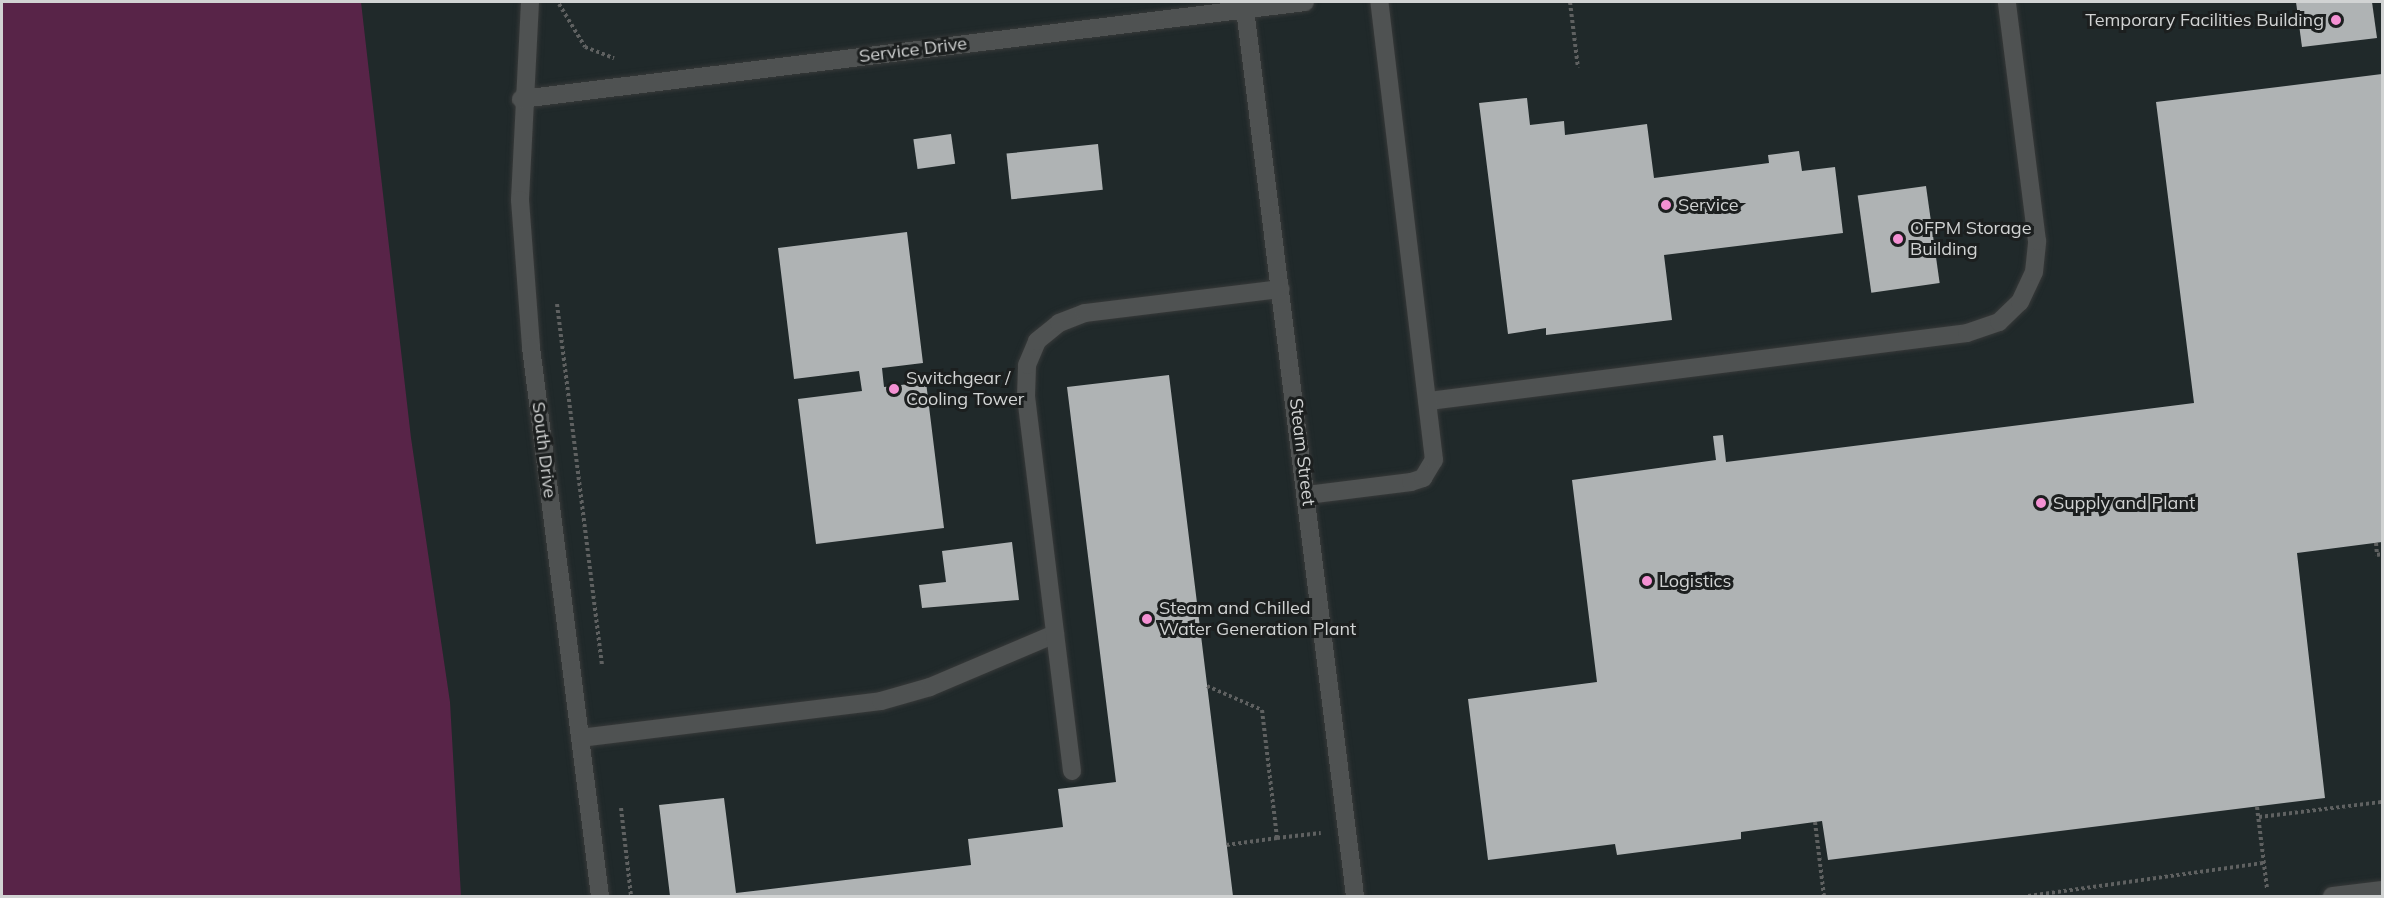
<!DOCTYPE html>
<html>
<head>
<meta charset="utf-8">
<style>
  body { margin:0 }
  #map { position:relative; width:2384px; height:898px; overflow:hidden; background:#1c1f1f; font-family:Mulish,sans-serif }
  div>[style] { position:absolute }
  .built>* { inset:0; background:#20292a; transform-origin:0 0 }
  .green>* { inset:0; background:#582448 }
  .building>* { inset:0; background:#afb3b4; transform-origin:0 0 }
  .path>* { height:4px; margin-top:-2px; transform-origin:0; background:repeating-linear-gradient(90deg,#5f6161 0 3px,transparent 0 6px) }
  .roads { filter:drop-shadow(0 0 2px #373939) drop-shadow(0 0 2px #373939) }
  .lane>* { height:18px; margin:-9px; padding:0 9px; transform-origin:9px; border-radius:9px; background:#4f5252 }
  .street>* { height:18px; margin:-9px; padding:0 9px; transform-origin:9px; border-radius:9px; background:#4f5252 }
  .dots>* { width:16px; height:16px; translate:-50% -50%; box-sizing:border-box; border:3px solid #1c1f1f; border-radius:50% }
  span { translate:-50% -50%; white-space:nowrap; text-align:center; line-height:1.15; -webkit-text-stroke:6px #1c1f1f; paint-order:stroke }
  .poi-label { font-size:18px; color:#d1d3d3 }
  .right { translate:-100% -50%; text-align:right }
  .left { translate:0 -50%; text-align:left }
  .street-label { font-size:18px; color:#d1d3d3 }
  .frame { position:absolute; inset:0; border:3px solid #d1d3d3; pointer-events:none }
</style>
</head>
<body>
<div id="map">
  <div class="built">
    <i style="left:2px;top:2px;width:2380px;height:894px"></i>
  </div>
  <div class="green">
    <i style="clip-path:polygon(2px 2px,361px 2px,411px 438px,450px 702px,461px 896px,2px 896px)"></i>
  </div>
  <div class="building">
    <i style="clip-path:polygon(2296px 2px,2372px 2px,2377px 38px,2302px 47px)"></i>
    <i style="clip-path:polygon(2382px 74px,2382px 542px,2297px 553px,2325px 798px,1828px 860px,1822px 821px,1741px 832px,1741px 839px,1617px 855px,1615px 844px,1488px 860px,1468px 699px,1597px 682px,1572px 480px,1716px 460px,1713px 436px,1723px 435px,1726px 462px,2194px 403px,2156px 102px)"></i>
    <i style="clip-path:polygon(1527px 98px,1530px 125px,1564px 121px,1565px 135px,1647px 124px,1654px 178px,1769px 163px,1768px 155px,1799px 151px,1802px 171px,1835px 167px,1843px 233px,1664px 255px,1672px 320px,1546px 335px,1546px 328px,1508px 334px,1479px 103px)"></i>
    <i style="left:951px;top:134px;width:30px;height:38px;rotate:82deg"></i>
    <i style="left:1098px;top:144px;width:46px;height:92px;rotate:84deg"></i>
    <i style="left:1926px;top:186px;width:98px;height:69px;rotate:82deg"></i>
    <i style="clip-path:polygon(907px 232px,923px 363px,882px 368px,884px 387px,926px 382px,944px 528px,816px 544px,798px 399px,862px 391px,859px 371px,794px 379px,778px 248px)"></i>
    <i style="clip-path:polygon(1169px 375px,1233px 896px,670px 896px,659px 805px,724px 798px,736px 893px,971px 865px,968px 839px,1063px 827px,1058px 789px,1116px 782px,1067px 387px)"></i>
    <i style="clip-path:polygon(1012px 542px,1019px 600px,922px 608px,919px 585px,946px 582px,942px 551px)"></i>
  </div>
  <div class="path">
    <i style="left:1570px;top:2px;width:66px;rotate:83.1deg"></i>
    <i style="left:559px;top:4px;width:50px;rotate:58.8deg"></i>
    <i style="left:585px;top:47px;width:31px;rotate:21deg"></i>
    <i style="left:557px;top:304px;width:364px;rotate:82.9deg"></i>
    <i style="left:2376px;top:543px;width:12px;rotate:85deg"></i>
    <i style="left:2377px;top:555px;width:5px;rotate:-11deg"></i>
    <i style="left:1207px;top:686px;width:60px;rotate:23.6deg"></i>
    <i style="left:1262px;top:710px;width:129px;rotate:83.3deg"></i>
    <i style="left:1277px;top:838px;width:51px;rotate:172.2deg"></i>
    <i style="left:2257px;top:807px;width:83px;rotate:83deg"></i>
    <i style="left:621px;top:808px;width:89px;rotate:83.5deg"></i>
    <i style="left:2259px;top:817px;width:124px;rotate:-7deg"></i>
    <i style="left:1815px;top:822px;width:75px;rotate:83.1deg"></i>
    <i style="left:1277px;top:838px;width:44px;rotate:-6.5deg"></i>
    <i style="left:2028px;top:896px;width:238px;rotate:-8deg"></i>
  </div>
  <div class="roads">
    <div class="lane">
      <i style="left:1429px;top:401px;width:542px;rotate:-7.2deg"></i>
      <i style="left:1967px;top:333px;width:34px;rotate:-19deg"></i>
      <i style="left:1999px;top:322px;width:29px;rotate:-44deg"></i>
      <i style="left:2020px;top:302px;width:33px;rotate:-65deg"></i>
      <i style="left:2034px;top:272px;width:31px;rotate:-84deg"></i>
      <i style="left:2037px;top:241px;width:241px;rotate:-97.2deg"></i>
      <i style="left:1307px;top:495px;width:105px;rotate:-7.1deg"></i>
      <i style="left:1411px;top:482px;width:13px;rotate:-18deg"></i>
      <i style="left:1423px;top:478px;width:21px;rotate:-59deg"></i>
      <i style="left:1434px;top:460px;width:461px;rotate:-96.8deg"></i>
      <i style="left:580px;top:738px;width:303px;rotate:-7deg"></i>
      <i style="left:881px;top:701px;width:51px;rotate:-15.9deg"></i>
      <i style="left:930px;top:687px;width:136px;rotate:-23deg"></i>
      <i style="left:1072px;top:771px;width:378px;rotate:-97deg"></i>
      <i style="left:1026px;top:396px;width:31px;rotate:-88deg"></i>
      <i style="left:1027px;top:365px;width:26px;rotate:-67deg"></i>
      <i style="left:1037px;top:341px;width:28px;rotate:-39deg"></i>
      <i style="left:1059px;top:323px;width:28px;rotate:-21deg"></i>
      <i style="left:1085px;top:313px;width:197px;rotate:-7deg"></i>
    </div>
    <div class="street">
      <i style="left:530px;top:2px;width:198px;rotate:92.9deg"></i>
      <i style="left:520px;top:200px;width:147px;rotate:85.7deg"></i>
      <i style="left:531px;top:347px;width:553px;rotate:82.84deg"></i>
      <i style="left:1245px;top:9px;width:894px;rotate:82.93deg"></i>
      <i style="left:521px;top:99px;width:790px;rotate:-7.05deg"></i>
      <i style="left:2332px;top:896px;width:50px;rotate:-6.8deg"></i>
    </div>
  </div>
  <div class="dots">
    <i style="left:2336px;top:20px;background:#f491d3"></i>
    <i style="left:1666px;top:205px;background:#f491d3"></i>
    <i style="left:1898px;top:239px;background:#f491d3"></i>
    <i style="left:894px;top:389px;background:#f491d3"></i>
    <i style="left:2041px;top:503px;background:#f491d3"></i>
    <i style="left:1647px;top:581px;background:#f491d3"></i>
    <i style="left:1147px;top:619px;background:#f491d3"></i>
  </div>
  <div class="poi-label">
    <span class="right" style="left:2324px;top:20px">Temporary Facilities Building</span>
    <span class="left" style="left:1678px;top:205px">Service</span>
    <span class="left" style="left:1910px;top:239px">OFPM Storage<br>Building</span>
    <span class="left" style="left:906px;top:389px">Switchgear /<br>Cooling Tower</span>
    <span class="left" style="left:2053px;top:503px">Supply and Plant</span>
    <span class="left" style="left:1659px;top:581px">Logistics</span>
    <span class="left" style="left:1159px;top:619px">Steam and Chilled<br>Water Generation Plant</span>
  </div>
  <div class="street-label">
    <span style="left:913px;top:50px;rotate:-7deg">Service Drive</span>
    <span style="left:544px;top:450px;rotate:83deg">South Drive</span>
    <span style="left:1302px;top:452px;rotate:83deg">Steam Street</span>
  </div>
  <div class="frame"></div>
</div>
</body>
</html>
